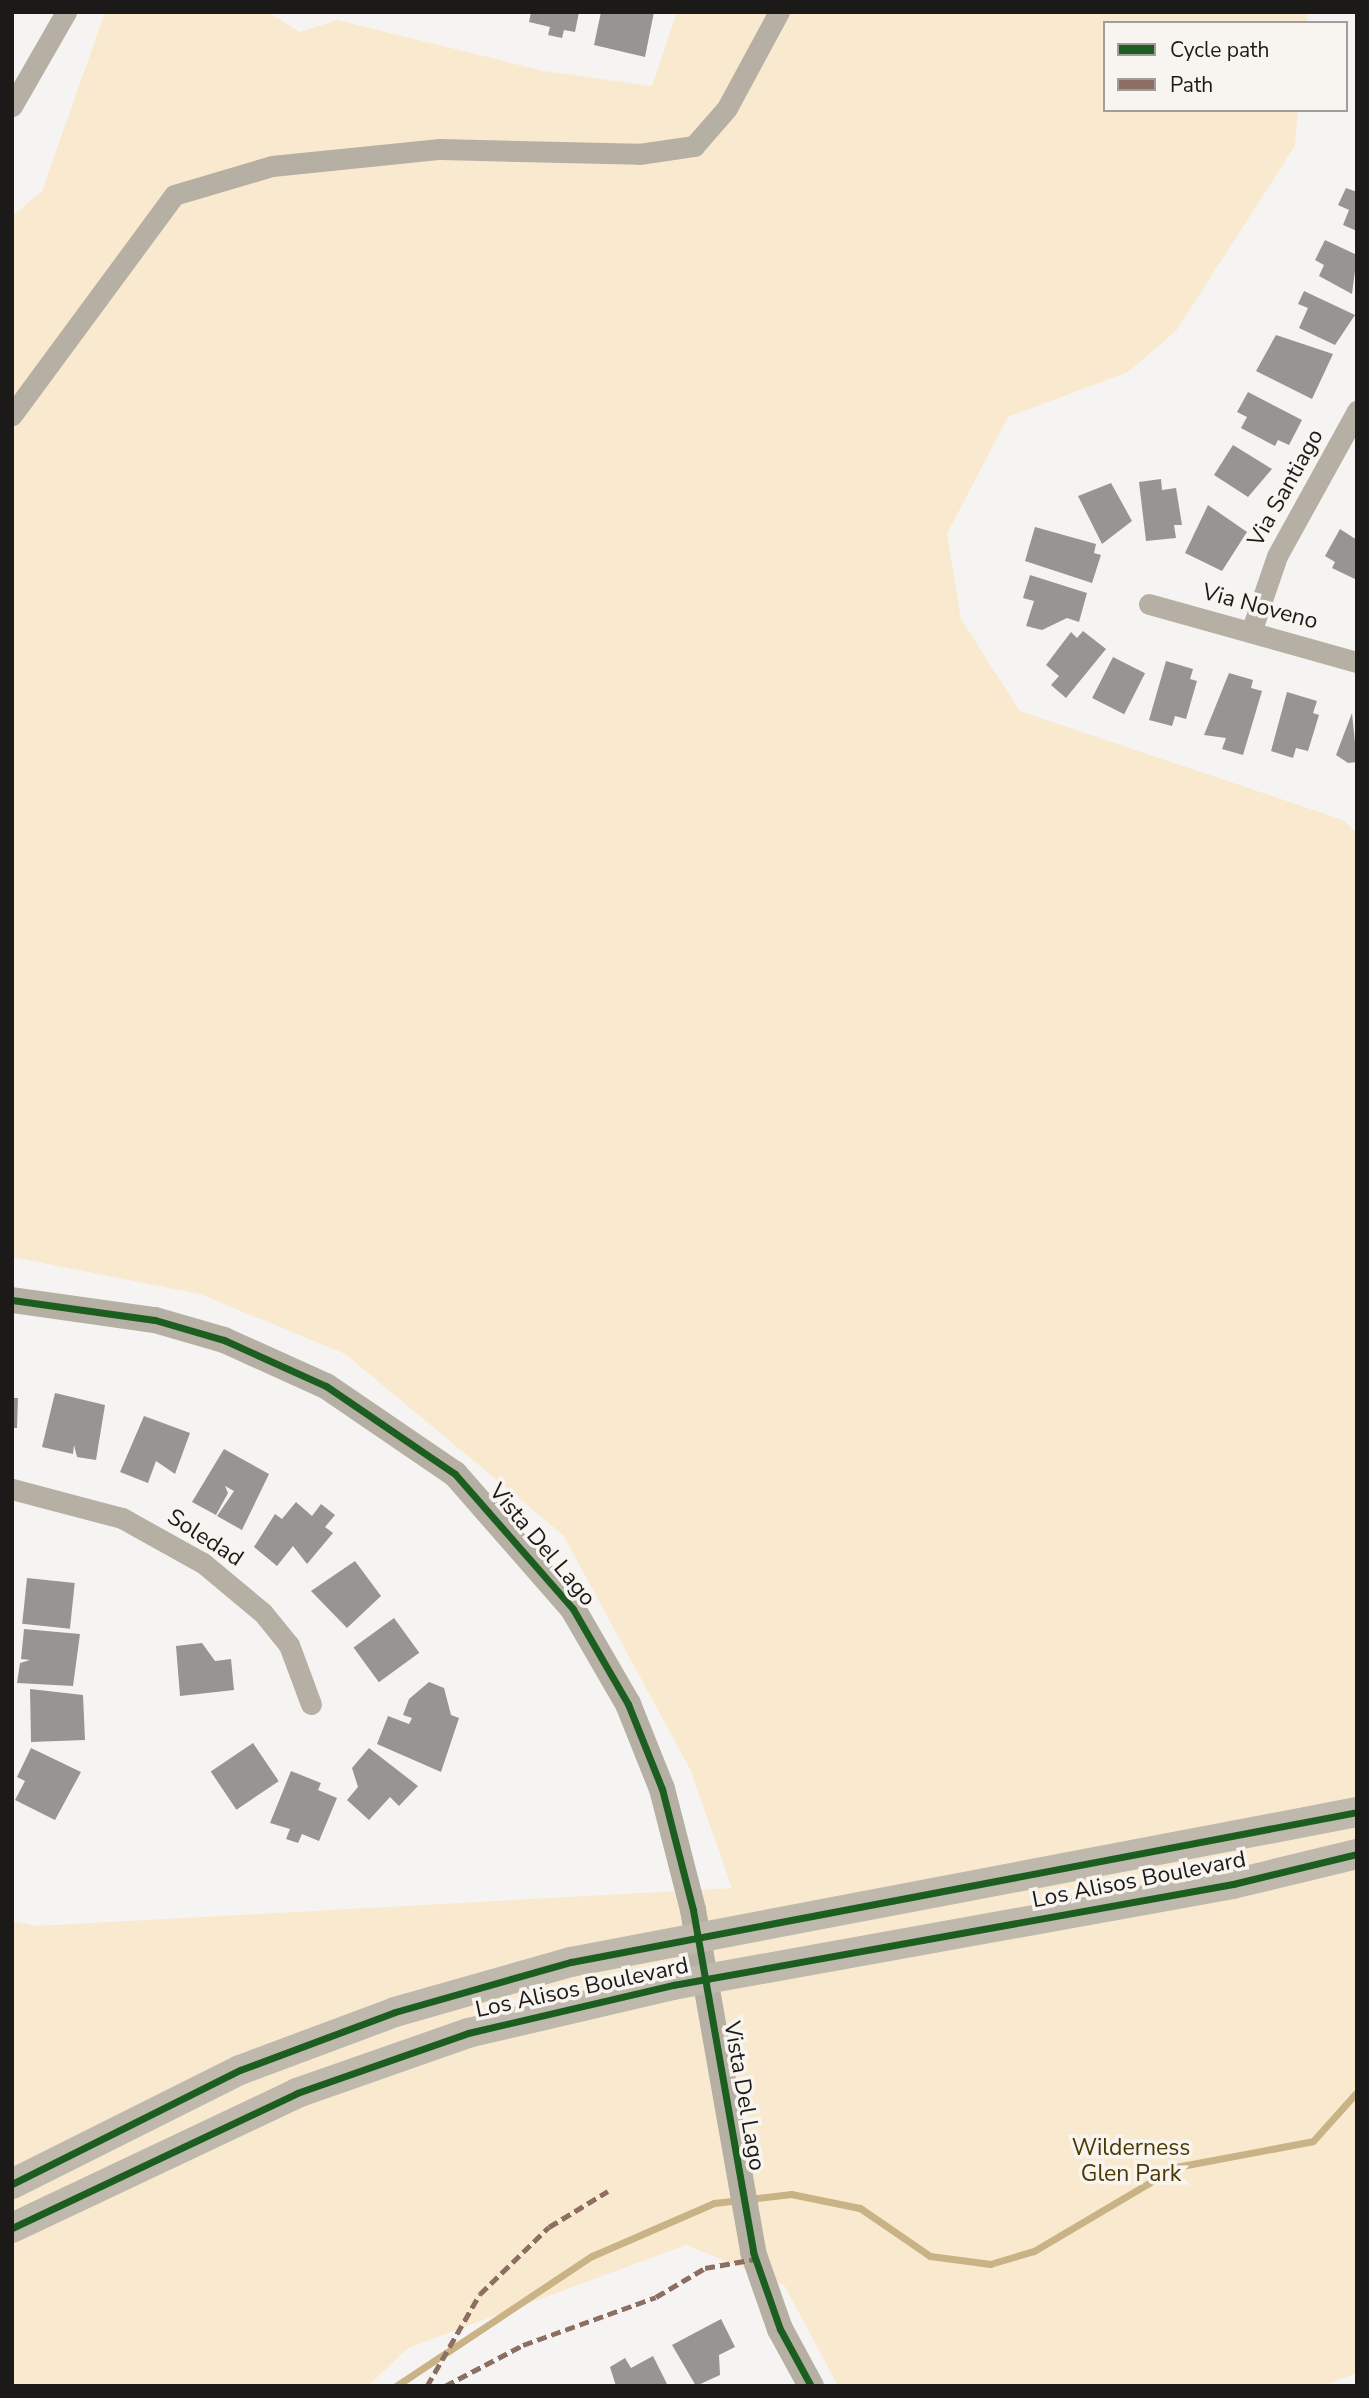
<!DOCTYPE html>
<html>
<head>
<meta charset="utf-8">
<style>
  body { margin:0 }
  #map { position:relative; width:1369px; height:2398px; overflow:hidden; background:#f6f4f2; font-family:"Nunito Sans",sans-serif }
  div>[style] { position:absolute }
  .green>* { inset:0; background:#f9eacf }
  .stream>* { height:7px; margin:-3.5px; padding:0 3.5px; transform-origin:3.5px; border-radius:3.5px; background:#c9b286 }
  .building>* { inset:0; background:#969593; transform-origin:0 0 }
  .minor>* { height:21px; margin:-10.5px; padding:0 10.5px; transform-origin:10.5px; border-radius:10.5px; background:#b6afa3 }
  .tertiary>* { height:26px; margin:-13px; padding:0 13px; transform-origin:13px; border-radius:13px; background:#b6afa3 }
  .secondary>* { height:30px; margin:-15px; padding:0 15px; transform-origin:15px; border-radius:15px; background:#bfb8ac }
  .quiet>* { height:5px; margin-top:-2.5px; transform-origin:0; background:repeating-linear-gradient(90deg,#8d6e63 0 10px,transparent 0 15px) }
  .cycleway>* { height:7px; margin:-3.5px; padding:0 3.5px; transform-origin:3.5px; border-radius:3.5px; background:#1b5e20 }
  span { translate:-50% -50%; white-space:nowrap; text-align:center; line-height:1.15; -webkit-text-stroke:7px #f8f5f0; paint-order:stroke }
  .street-label { font-size:23px; color:#1b1a19 }
  .park-label { font-size:23px; color:#4d3700 }
  .frame { position:absolute; inset:0; border:14px solid #1b1a19; pointer-events:none }
  .legend { position:absolute; left:1103px; top:21px; width:245px; height:91px; box-sizing:border-box; background:#f8f5f0; border:2px solid #a09d9a; margin:0; padding:9px 12px; list-style:none; font-size:21px; color:#1b1a19 }
  .legend li { display:flex; align-items:center; gap:14px; height:35px }
  .legend b { width:35px; border:2px solid #a09d9a }
</style>
</head>
<body>
<div id="map">
  <div class="green">
    <i style="clip-path:polygon(105px 12px,268px 12px,300px 32px,337px 20px,544px 71px,652px 86px,677px 12px,1308px 12px,1307px 23px,1105px 23px,1105px 110px,1298px 110px,1295px 146px,1176px 331px,1128px 372px,1008px 417px,947px 534px,961px 619px,1020px 711px,1343px 820px,1357px 833px,1357px 2373px,1323px 2386px,838px 2386px,784px 2285px,686px 2245px,408px 2348px,368px 2386px,12px 2386px,12px 1921px,37px 1926px,732px 1888px,690px 1769px,563px 1535px,345px 1354px,200px 1294px,12px 1257px,12px 216px,42px 191px)"></i>
  </div>
  <div class="stream">
    <i style="left:396px;top:2386px;width:235px;rotate:-33.6deg"></i>
    <i style="left:592px;top:2256px;width:133px;rotate:-23.5deg"></i>
    <i style="left:714px;top:2203px;width:78px;rotate:-6.7deg"></i>
    <i style="left:791px;top:2194px;width:70px;rotate:11.5deg"></i>
    <i style="left:860px;top:2208px;width:85px;rotate:34.4deg"></i>
    <i style="left:930px;top:2256px;width:61px;rotate:7.6deg"></i>
    <i style="left:990px;top:2264px;width:46px;rotate:-16.5deg"></i>
    <i style="left:1034px;top:2251px;width:165px;rotate:-30.6deg"></i>
    <i style="left:1176px;top:2167px;width:139px;rotate:-10.7deg"></i>
    <i style="left:1313px;top:2141px;width:66px;rotate:-48.1deg"></i>
  </div>
  <div class="building">
    <i style="clip-path:polygon(531px 12px,579px 12px,575px 32px,564px 30px,562px 38px,548px 35px,550px 27px,529px 22px)"></i>
    <i style="clip-path:polygon(601px 12px,654px 12px,645px 57px,594px 45px)"></i>
    <i style="clip-path:polygon(1346px 188px,1357px 192px,1357px 231px,1343px 225px,1349px 210px,1338px 205px)"></i>
    <i style="clip-path:polygon(1325px 240px,1357px 255px,1352px 294px,1319px 276px,1324px 265px,1315px 260px)"></i>
    <i style="clip-path:polygon(1304px 291px,1355px 315px,1335px 345px,1299px 328px,1308px 308px,1298px 304px)"></i>
    <i style="clip-path:polygon(1276px 335px,1333px 354px,1312px 399px,1256px 371px)"></i>
    <i style="clip-path:polygon(1248px 392px,1302px 420px,1289px 445px,1278px 440px,1275px 446px,1241px 428px,1247px 417px,1237px 412px)"></i>
    <i style="clip-path:polygon(1233px 445px,1272px 469px,1248px 497px,1214px 475px)"></i>
    <i style="clip-path:polygon(1161px 479px,1162px 490px,1176px 488px,1182px 525px,1174px 525px,1176px 538px,1146px 541px,1139px 482px)"></i>
    <i style="clip-path:polygon(1111px 483px,1132px 521px,1102px 544px,1078px 496px)"></i>
    <i style="clip-path:polygon(1208px 505px,1247px 532px,1222px 571px,1185px 553px)"></i>
    <i style="clip-path:polygon(1035px 527px,1096px 544px,1094px 553px,1101px 555px,1092px 583px,1025px 561px)"></i>
    <i style="clip-path:polygon(1340px 529px,1357px 540px,1357px 580px,1332px 568px,1335px 562px,1325px 556px)"></i>
    <i style="clip-path:polygon(1030px 575px,1087px 593px,1079px 622px,1067px 618px,1042px 630px,1026px 626px,1034px 601px,1023px 598px)"></i>
    <i style="clip-path:polygon(1083px 631px,1106px 649px,1066px 698px,1051px 685px,1059px 676px,1046px 665px,1071px 632px,1077px 638px)"></i>
    <i style="left:1113px;top:657px;width:36px;height:46px;rotate:27deg"></i>
    <i style="clip-path:polygon(1166px 661px,1193px 669px,1190px 679px,1197px 681px,1186px 719px,1175px 716px,1172px 726px,1149px 720px)"></i>
    <i style="clip-path:polygon(1229px 673px,1253px 680px,1251px 688px,1262px 691px,1243px 755px,1222px 749px,1226px 738px,1204px 735px)"></i>
    <i style="clip-path:polygon(1287px 692px,1317px 701px,1313px 713px,1319px 715px,1308px 751px,1296px 748px,1293px 758px,1271px 751px)"></i>
    <i style="clip-path:polygon(1352px 713px,1357px 762px,1348px 763px,1336px 755px)"></i>
    <i style="clip-path:polygon(55px 1393px,105px 1405px,96px 1460px,77px 1457px,74px 1445px,73px 1454px,42px 1447px)"></i>
    <i style="clip-path:polygon(12px 1398px,18px 1398px,17px 1428px,12px 1428px)"></i>
    <i style="clip-path:polygon(144px 1416px,190px 1433px,175px 1474px,156px 1461px,148px 1483px,120px 1472px)"></i>
    <i style="clip-path:polygon(224px 1449px,269px 1474px,242px 1530px,217px 1516px,234px 1491px,225px 1486px,228px 1493px,216px 1515px,192px 1502px)"></i>
    <i style="clip-path:polygon(296px 1502px,312px 1516px,321px 1504px,335px 1515px,325px 1527px,333px 1533px,307px 1564px,293px 1546px,277px 1566px,254px 1547px,275px 1514px,282px 1519px)"></i>
    <i style="clip-path:polygon(355px 1561px,381px 1596px,347px 1628px,311px 1591px)"></i>
    <i style="left:27px;top:1578px;width:48px;height:46px;rotate:6deg"></i>
    <i style="left:394px;top:1618px;width:43px;height:50px;rotate:54deg"></i>
    <i style="clip-path:polygon(24px 1629px,80px 1634px,73px 1686px,17px 1683px,20px 1663px,30px 1660px,21px 1659px)"></i>
    <i style="clip-path:polygon(202px 1643px,215px 1661px,231px 1659px,234px 1690px,180px 1696px,176px 1646px)"></i>
    <i style="clip-path:polygon(429px 1682px,444px 1688px,451px 1715px,459px 1718px,441px 1772px,377px 1744px,388px 1716px,409px 1724px,412px 1718px,403px 1715px,409px 1699px)"></i>
    <i style="clip-path:polygon(30px 1689px,83px 1695px,85px 1740px,31px 1742px)"></i>
    <i style="left:253px;top:1743px;width:46px;height:51px;rotate:56deg"></i>
    <i style="clip-path:polygon(31px 1748px,81px 1772px,55px 1820px,15px 1800px,25px 1781px,17px 1777px)"></i>
    <i style="clip-path:polygon(369px 1748px,418px 1786px,399px 1806px,390px 1797px,369px 1820px,347px 1800px,358px 1787px,352px 1768px)"></i>
    <i style="clip-path:polygon(291px 1771px,321px 1783px,318px 1790px,337px 1798px,319px 1841px,302px 1834px,298px 1843px,286px 1839px,290px 1829px,270px 1823px)"></i>
    <i style="clip-path:polygon(721px 2319px,735px 2347px,719px 2355px,720px 2375px,696px 2386px,672px 2345px)"></i>
    <i style="clip-path:polygon(653px 2356px,668px 2386px,616px 2386px,610px 2367px,625px 2358px,631px 2368px)"></i>
  </div>
  <div class="minor">
    <i style="left:12px;top:106px;width:108px;rotate:-60.1deg"></i>
    <i style="left:12px;top:415px;width:273px;rotate:-53.6deg"></i>
    <i style="left:174px;top:195px;width:102px;rotate:-16.5deg"></i>
    <i style="left:272px;top:166px;width:169px;rotate:-5.8deg"></i>
    <i style="left:440px;top:149px;width:199px;rotate:1.4deg"></i>
    <i style="left:639px;top:154px;width:56px;rotate:-8.3deg"></i>
    <i style="left:694px;top:146px;width:50px;rotate:-49deg"></i>
    <i style="left:727px;top:108px;width:109px;rotate:-61.6deg"></i>
    <i style="left:1149px;top:604px;width:216px;rotate:15.6deg"></i>
    <i style="left:1251px;top:632px;width:80px;rotate:-71.1deg"></i>
    <i style="left:1277px;top:556px;width:166px;rotate:-61.1deg"></i>
    <i style="left:12px;top:1489px;width:114px;rotate:14.8deg"></i>
    <i style="left:122px;top:1518px;width:93px;rotate:29.1deg"></i>
    <i style="left:203px;top:1563px;width:78px;rotate:39.8deg"></i>
    <i style="left:263px;top:1613px;width:41px;rotate:50.9deg"></i>
    <i style="left:289px;top:1645px;width:63px;rotate:69.6deg"></i>
  </div>
  <div class="tertiary">
    <i style="left:12px;top:1300px;width:144px;rotate:8deg"></i>
    <i style="left:155px;top:1320px;width:72px;rotate:16.2deg"></i>
    <i style="left:224px;top:1340px;width:112px;rotate:24.3deg"></i>
    <i style="left:326px;top:1386px;width:156px;rotate:34.3deg"></i>
    <i style="left:455px;top:1474px;width:179px;rotate:48.8deg"></i>
    <i style="left:573px;top:1609px;width:110px;rotate:59.9deg"></i>
    <i style="left:628px;top:1704px;width:92px;rotate:68.2deg"></i>
    <i style="left:662px;top:1789px;width:125px;rotate:75.6deg"></i>
    <i style="left:693px;top:1910px;width:347px;rotate:80deg"></i>
    <i style="left:753px;top:2252px;width:82px;rotate:70.7deg"></i>
    <i style="left:780px;top:2329px;width:65px;rotate:61.5deg"></i>
  </div>
  <div class="secondary">
    <i style="left:12px;top:2184px;width:255px;rotate:-26.6deg"></i>
    <i style="left:240px;top:2070px;width:165px;rotate:-20.5deg"></i>
    <i style="left:395px;top:2012px;width:183px;rotate:-15.9deg"></i>
    <i style="left:571px;top:1962px;width:800px;rotate:-10.8deg"></i>
    <i style="left:12px;top:2228px;width:315px;rotate:-25.3deg"></i>
    <i style="left:297px;top:2093px;width:181px;rotate:-19.3deg"></i>
    <i style="left:468px;top:2033px;width:211px;rotate:-13.2deg"></i>
    <i style="left:673px;top:1985px;width:569px;rotate:-10.22deg"></i>
    <i style="left:1233px;top:1884px;width:128px;rotate:-13.6deg"></i>
  </div>
  <div class="quiet">
    <i style="left:427px;top:2386px;width:106px;rotate:-60.1deg"></i>
    <i style="left:480px;top:2294px;width:96px;rotate:-44.2deg"></i>
    <i style="left:549px;top:2227px;width:69px;rotate:-31.4deg"></i>
    <i style="left:445px;top:2386px;width:88px;rotate:-27.7deg"></i>
    <i style="left:523px;top:2345px;width:141px;rotate:-19.8deg"></i>
    <i style="left:656px;top:2297px;width:57px;rotate:-30.6deg"></i>
    <i style="left:705px;top:2268px;width:51px;rotate:-10.2deg"></i>
  </div>
  <div class="cycleway">
    <i style="left:12px;top:1300px;width:144px;rotate:8deg"></i>
    <i style="left:155px;top:1320px;width:72px;rotate:16.2deg"></i>
    <i style="left:224px;top:1340px;width:112px;rotate:24.3deg"></i>
    <i style="left:326px;top:1386px;width:156px;rotate:34.3deg"></i>
    <i style="left:455px;top:1474px;width:179px;rotate:48.8deg"></i>
    <i style="left:573px;top:1609px;width:110px;rotate:59.9deg"></i>
    <i style="left:628px;top:1704px;width:92px;rotate:68.2deg"></i>
    <i style="left:662px;top:1789px;width:125px;rotate:75.6deg"></i>
    <i style="left:693px;top:1910px;width:347px;rotate:80deg"></i>
    <i style="left:753px;top:2252px;width:82px;rotate:70.7deg"></i>
    <i style="left:780px;top:2329px;width:65px;rotate:61.5deg"></i>
    <i style="left:12px;top:2184px;width:255px;rotate:-26.6deg"></i>
    <i style="left:240px;top:2070px;width:165px;rotate:-20.5deg"></i>
    <i style="left:395px;top:2012px;width:183px;rotate:-15.9deg"></i>
    <i style="left:571px;top:1962px;width:800px;rotate:-10.8deg"></i>
    <i style="left:12px;top:2228px;width:315px;rotate:-25.3deg"></i>
    <i style="left:297px;top:2093px;width:181px;rotate:-19.3deg"></i>
    <i style="left:468px;top:2033px;width:211px;rotate:-13.2deg"></i>
    <i style="left:673px;top:1985px;width:569px;rotate:-10.22deg"></i>
    <i style="left:1233px;top:1884px;width:128px;rotate:-13.6deg"></i>
  </div>
  <div class="street-label">
    <span style="left:1286px;top:488px;rotate:-61deg">Via Santiago</span>
    <span style="left:1260px;top:607px;rotate:15deg">Via Noveno</span>
    <span style="left:205px;top:1538px;rotate:33deg">Soledad</span>
    <span style="left:542px;top:1545px;rotate:50deg">Vista Del Lago</span>
    <span style="left:1139px;top:1880px;rotate:-11deg">Los Alisos Boulevard</span>
    <span style="left:582px;top:1988px;rotate:-12deg">Los Alisos Boulevard</span>
    <span style="left:744px;top:2096px;rotate:80deg">Vista Del Lago</span>
  </div>
  <div class="park-label">
    <span style="left:1131px;top:2161px">Wilderness<br>Glen Park</span>
  </div>
  <div class="frame"></div>
  <ul class="legend">
  <li><b style="height:9px;background:#1b5e20"></b>Cycle path</li>
  <li><b style="height:9px;background:#8d6e63"></b>Path</li>
  </ul>
</div>
</body>
</html>
